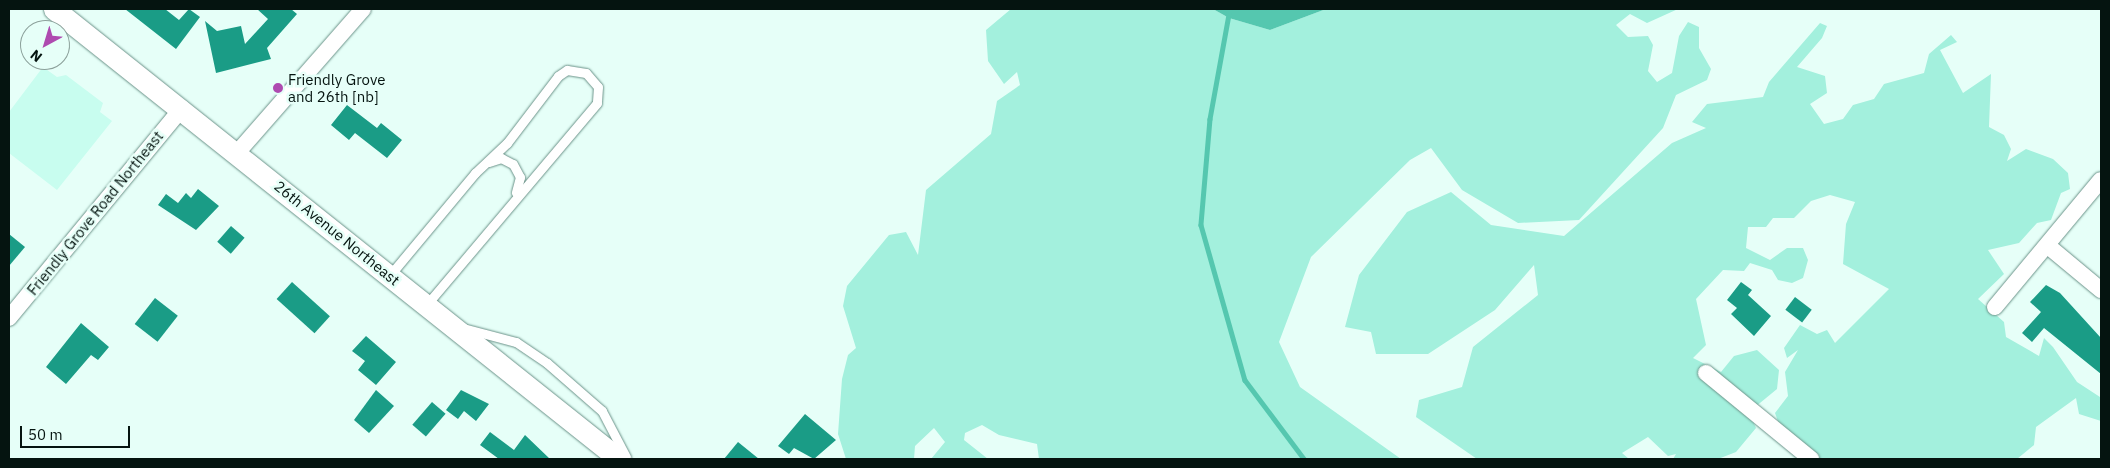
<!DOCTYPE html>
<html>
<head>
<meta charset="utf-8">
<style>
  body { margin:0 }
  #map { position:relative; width:2110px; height:468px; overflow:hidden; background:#e6fff8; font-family:"IBM Plex Sans",sans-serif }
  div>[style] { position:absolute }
  .built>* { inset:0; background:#c8fdef }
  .green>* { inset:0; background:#a3f0dd }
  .water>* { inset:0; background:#55c7af }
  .stream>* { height:4.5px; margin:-2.25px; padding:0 2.25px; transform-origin:2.25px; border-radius:2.25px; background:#55c7af }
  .building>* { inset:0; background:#1a9c86; transform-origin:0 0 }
  .roads { filter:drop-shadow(0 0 1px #6b9389) drop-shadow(0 0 1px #6b9389) }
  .service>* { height:9px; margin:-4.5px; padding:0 4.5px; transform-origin:4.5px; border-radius:4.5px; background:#fff }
  .minor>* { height:16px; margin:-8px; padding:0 8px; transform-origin:8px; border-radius:8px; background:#fff }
  .tertiary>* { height:21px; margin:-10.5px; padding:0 10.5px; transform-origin:10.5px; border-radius:10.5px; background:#fff }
  .dots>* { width:14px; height:14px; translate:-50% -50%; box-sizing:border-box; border:2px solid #e6fff8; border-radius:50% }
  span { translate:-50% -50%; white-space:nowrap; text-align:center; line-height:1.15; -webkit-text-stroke:5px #e6fff8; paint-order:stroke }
  .poi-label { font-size:15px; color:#051410 }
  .left { translate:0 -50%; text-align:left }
  .street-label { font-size:15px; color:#051410 }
  .frame { position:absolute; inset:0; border:10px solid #051410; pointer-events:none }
  .north { position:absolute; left:20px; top:20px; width:50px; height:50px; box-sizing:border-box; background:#e6fff8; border:1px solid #8ca19b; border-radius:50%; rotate:219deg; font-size:14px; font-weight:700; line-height:20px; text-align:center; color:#051410 }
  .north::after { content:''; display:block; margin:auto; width:18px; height:22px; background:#ae4ab0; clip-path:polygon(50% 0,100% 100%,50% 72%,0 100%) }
  .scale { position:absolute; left:20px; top:426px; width:110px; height:22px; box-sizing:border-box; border:2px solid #051410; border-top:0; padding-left:6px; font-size:15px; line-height:18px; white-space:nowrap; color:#051410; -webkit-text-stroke:4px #e6fff8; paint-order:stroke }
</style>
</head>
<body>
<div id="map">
  <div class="built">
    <i style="clip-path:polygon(43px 67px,57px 77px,66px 75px,103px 103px,100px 112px,112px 121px,57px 190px,9px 153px,9px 112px)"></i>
  </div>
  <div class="green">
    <i style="clip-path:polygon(1011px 9px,1213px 9px,1229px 18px,1270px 30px,1326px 9px,1678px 9px,1647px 23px,1630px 14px,1616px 25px,1628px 37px,1648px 36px,1653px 45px,1648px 71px,1657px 82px,1672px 73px,1679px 36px,1688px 22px,1699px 27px,1699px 48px,1711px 69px,1707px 80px,1676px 95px,1663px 128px,1579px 220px,1518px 223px,1462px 190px,1431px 148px,1410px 160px,1311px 257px,1279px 342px,1300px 387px,1401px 459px,1039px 459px,1037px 444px,999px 435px,982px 425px,965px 433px,964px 440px,988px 459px,931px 459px,945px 442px,934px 428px,915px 446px,914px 459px,846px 459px,838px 434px,842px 379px,848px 355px,856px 348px,843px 306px,847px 286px,889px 235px,906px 232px,918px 255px,926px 190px,991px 134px,997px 101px,1020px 85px,1017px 72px,1004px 84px,988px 61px,986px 30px)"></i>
    <i style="clip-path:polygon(1820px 23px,1827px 26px,1822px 38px,1797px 67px,1825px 76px,1827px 93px,1810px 104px,1824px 124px,1843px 119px,1853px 105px,1874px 99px,1884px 84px,1924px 73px,1929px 54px,1951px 35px,1957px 42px,1940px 50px,1963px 93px,1991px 74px,1989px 127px,2004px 135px,2011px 149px,2007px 161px,2026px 149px,2053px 159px,2068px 173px,2070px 189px,2061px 193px,2051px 220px,2037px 223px,2019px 243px,1988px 250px,2004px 274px,1978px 299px,2004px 322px,2006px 337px,2039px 356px,2044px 338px,2053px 347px,2077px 382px,2100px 397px,2101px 421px,2079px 414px,2076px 398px,2036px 427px,2034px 445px,2017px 459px,1815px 459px,1780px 427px,1775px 413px,1788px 396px,1785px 372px,1798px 350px,1787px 358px,1784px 348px,1800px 325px,1817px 334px,1827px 330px,1835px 343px,1889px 289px,1843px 264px,1846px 224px,1855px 202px,1830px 195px,1811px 201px,1794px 218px,1773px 218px,1766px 227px,1748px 227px,1746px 248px,1770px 260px,1787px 248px,1803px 248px,1808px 260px,1803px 278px,1792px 283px,1778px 280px,1772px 270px,1750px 263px,1744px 271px,1723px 270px,1696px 299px,1706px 345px,1693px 358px,1721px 372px,1734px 356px,1757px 350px,1779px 370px,1777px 389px,1749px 412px,1756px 428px,1736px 452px,1718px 459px,1673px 459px,1676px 454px,1668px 456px,1648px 437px,1622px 453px,1629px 459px,1477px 459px,1416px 417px,1419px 400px,1462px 387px,1473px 347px,1538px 295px,1534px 265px,1495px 310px,1428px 354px,1376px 354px,1371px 332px,1345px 327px,1359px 275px,1407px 212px,1451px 192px,1491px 225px,1564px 236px,1672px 143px,1706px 128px,1692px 122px,1707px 104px,1763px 97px,1769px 82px)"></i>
  </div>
  <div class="water">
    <i style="clip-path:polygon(1213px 9px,1326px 9px,1270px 30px,1229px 18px)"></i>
  </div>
  <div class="stream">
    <i style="left:1230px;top:9px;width:112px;rotate:100.3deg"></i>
    <i style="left:1210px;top:119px;width:106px;rotate:94.9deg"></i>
    <i style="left:1201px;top:225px;width:161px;rotate:74.2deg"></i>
    <i style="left:1245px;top:380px;width:99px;rotate:53.2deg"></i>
  </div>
  <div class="building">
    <i style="clip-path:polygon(125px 9px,165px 9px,179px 20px,189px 9px,200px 17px,176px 49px)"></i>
    <i style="clip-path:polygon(257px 9px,291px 9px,297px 14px,267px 48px,271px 59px,216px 73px,205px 21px,217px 31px,241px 26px,245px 44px,268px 19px)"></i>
    <i style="clip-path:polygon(347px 105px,377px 128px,381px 123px,402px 140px,387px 158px,355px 133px,349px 140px,331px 125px)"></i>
    <i style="clip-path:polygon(198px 189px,219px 206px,196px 230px,158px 205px,166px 194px,178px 203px,186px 193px,191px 198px)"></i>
    <i style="left:231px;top:226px;width:18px;height:21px;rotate:41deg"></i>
    <i style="clip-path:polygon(9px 234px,25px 247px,9px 266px)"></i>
    <i style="left:292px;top:282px;width:51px;height:23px;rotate:42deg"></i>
    <i style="clip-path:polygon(1741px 282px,1752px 290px,1748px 295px,1771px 316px,1754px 336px,1731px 314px,1737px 308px,1727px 300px)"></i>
    <i style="clip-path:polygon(2046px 285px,2060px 293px,2101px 338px,2101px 374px,2044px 328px,2032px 342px,2022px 333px,2041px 312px,2030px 302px)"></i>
    <i style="left:1795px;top:297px;width:21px;height:16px;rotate:37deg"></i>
    <i style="left:155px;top:298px;width:29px;height:33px;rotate:38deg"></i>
    <i style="clip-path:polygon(81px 323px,109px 347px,98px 360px,91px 355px,66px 384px,46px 367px)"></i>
    <i style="clip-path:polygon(366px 336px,396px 362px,376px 385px,358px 370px,365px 361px,352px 351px)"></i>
    <i style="clip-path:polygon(376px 390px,394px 406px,369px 433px,354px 420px)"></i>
    <i style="clip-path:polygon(461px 390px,489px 404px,476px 421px,464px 411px,458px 419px,446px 410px)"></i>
    <i style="left:432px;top:402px;width:18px;height:30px;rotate:41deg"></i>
    <i style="clip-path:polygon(805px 414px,836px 440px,814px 459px,794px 448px,789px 454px,778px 446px)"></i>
    <i style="clip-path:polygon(490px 432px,514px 450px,525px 435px,550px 459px,499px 459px,480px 445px)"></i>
    <i style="clip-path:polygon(738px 442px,759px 459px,724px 459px)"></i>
  </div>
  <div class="roads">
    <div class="service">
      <i style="left:489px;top:162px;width:13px;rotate:-18deg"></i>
      <i style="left:501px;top:158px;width:13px;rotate:27deg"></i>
      <i style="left:513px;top:164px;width:15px;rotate:62deg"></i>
      <i style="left:520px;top:177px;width:16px;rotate:105deg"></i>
      <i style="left:390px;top:275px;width:133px;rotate:-50.2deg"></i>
      <i style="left:475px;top:173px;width:44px;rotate:-43.2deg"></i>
      <i style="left:507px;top:143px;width:84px;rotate:-52.7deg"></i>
      <i style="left:558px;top:76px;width:11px;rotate:-34deg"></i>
      <i style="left:567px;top:70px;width:19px;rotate:9deg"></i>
      <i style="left:586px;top:73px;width:18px;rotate:49deg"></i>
      <i style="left:598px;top:87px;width:16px;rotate:94deg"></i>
      <i style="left:597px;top:103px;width:263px;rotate:130.2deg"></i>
      <i style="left:463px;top:328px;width:55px;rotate:14.8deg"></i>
      <i style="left:516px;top:342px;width:37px;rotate:34deg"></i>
      <i style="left:547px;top:363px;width:73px;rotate:41.1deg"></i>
      <i style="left:602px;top:411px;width:52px;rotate:62.4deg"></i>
    </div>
    <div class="minor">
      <i style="left:237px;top:153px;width:191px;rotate:-48.8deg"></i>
      <i style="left:2048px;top:246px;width:69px;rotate:39.7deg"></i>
      <i style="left:1995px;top:307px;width:165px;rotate:-50.2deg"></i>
      <i style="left:9px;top:318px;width:272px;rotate:-50.5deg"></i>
      <i style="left:1706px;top:373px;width:136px;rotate:39.3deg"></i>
    </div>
    <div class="tertiary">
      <i style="left:54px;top:9px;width:722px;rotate:38.54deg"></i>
    </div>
  </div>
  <div class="dots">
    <i style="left:278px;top:88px;background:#ae4ab0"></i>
  </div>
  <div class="poi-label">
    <span class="left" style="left:288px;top:88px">Friendly Grove<br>and 26th [nb]</span>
  </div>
  <div class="street-label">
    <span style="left:95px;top:213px;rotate:-51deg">Friendly Grove Road Northeast</span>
    <span style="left:337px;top:233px;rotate:39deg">26th Avenue Northeast</span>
  </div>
  <div class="frame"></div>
  <div class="north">N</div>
  <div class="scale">50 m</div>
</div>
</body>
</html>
